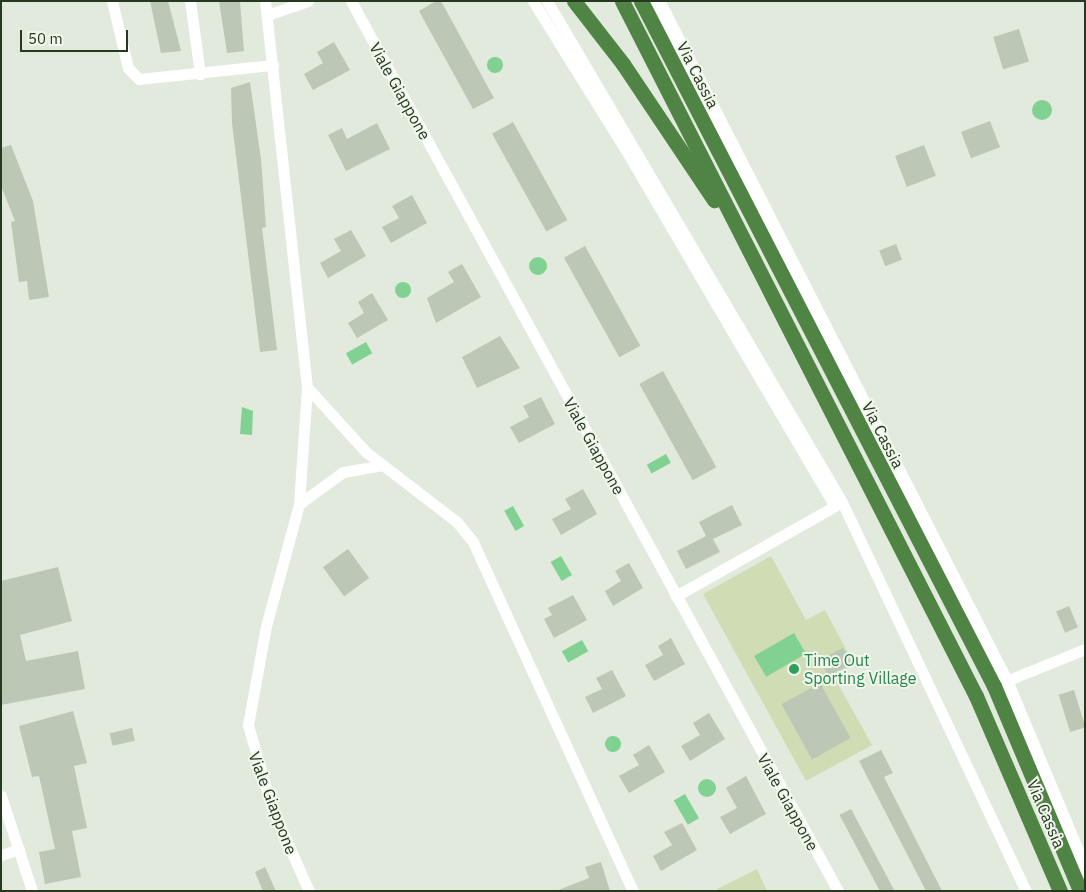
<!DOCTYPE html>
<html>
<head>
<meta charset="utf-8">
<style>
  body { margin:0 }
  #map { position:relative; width:1086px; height:892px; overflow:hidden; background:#e2eadd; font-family:"IBM Plex Sans",sans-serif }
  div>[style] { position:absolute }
  .green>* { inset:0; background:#cfdcb4 }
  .water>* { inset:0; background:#81d292; transform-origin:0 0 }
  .round { border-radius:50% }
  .building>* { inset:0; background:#bcc7b5; transform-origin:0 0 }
  .minor>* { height:11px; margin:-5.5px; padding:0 5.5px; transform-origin:5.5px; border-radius:5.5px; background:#fff }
  .tertiary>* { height:14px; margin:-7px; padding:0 7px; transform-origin:7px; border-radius:7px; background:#fff }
  .trunk>* { height:15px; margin:-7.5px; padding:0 7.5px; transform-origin:7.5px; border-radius:7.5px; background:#4f8444 }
  .dots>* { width:14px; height:14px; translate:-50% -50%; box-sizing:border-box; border:2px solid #f1f6ed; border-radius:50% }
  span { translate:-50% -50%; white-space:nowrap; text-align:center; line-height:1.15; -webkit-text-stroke:4px #f1f6ed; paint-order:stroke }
  .street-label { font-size:16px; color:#24391e }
  .leisure-label { font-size:16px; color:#27864d }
  .left { translate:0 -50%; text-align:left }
  .frame { position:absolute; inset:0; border:2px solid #24391e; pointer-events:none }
  .scale { position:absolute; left:20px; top:30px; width:108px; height:22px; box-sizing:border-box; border:2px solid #24391e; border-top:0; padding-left:6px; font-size:15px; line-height:18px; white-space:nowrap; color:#24391e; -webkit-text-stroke:4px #f1f6ed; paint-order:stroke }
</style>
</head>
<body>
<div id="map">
  <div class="green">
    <i style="clip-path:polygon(771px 556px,806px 620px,825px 610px,854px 664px,833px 675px,872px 745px,806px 781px,703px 594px)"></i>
    <i style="clip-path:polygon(757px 869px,767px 891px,713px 891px)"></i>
  </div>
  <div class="water">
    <i class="round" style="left:487px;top:57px;width:16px;height:16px"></i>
    <i class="round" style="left:1032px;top:100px;width:20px;height:20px"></i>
    <i class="round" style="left:529px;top:257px;width:18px;height:18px"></i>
    <i class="round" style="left:395px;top:282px;width:16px;height:16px"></i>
    <i style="left:366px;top:342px;width:13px;height:23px;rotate:61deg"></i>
    <i style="clip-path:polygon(242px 407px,253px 411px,252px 435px,240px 434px)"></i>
    <i style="left:666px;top:454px;width:10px;height:22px;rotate:61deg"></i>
    <i style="left:513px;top:506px;width:23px;height:10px;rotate:61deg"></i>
    <i style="left:561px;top:556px;width:22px;height:12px;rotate:60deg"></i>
    <i style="left:794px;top:633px;width:24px;height:46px;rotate:60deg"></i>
    <i style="left:582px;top:640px;width:13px;height:23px;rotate:61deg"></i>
    <i class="round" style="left:605px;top:736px;width:16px;height:16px"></i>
    <i class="round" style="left:698px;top:779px;width:18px;height:18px"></i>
    <i style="left:685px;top:794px;width:28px;height:13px;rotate:60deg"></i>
  </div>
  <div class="building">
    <i style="clip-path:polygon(150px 1px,168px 1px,181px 51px,161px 53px)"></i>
    <i style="clip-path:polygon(219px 1px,240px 1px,244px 51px,227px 53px)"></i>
    <i style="clip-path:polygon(436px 1px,441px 1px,494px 98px,473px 109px,419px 11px)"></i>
    <i style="left:1019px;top:29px;width:34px;height:27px;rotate:73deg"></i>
    <i style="clip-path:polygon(334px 42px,350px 70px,313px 90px,304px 74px,323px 63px,317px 52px)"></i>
    <i style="clip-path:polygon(250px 82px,261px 159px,266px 227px,262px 228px,277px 350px,260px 352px,232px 123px,231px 88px)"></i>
    <i style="left:990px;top:121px;width:28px;height:31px;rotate:69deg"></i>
    <i style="left:513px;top:122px;width:112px;height:24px;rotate:61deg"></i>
    <i style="clip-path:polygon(377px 123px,390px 149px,346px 171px,328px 135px,342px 128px,347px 139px)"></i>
    <i style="clip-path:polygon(11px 145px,33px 201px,49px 297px,29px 300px,27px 281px,19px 282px,11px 222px,15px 221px,1px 186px,1px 148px)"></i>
    <i style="left:924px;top:145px;width:33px;height:31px;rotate:69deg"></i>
    <i style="clip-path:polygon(412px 195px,427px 223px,391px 243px,382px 227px,399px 218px,392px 206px)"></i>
    <i style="clip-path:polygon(351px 230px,366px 256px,328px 278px,320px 263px,341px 251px,334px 239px)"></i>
    <i style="left:896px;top:244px;width:17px;height:18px;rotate:69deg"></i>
    <i style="left:585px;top:246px;width:114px;height:24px;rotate:61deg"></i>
    <i style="clip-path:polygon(462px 264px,481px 297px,436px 323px,427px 298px,454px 282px,448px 272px)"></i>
    <i style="clip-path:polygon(372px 293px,388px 320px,357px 338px,348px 323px,364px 313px,358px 302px)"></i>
    <i style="clip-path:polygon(500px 336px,520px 368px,477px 388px,462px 357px)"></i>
    <i style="left:663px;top:371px;width:110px;height:27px;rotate:61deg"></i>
    <i style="clip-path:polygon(541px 397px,555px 424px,519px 443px,510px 427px,529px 417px,523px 406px)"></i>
    <i style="clip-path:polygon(583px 489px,597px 514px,561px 535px,552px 519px,571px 509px,565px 499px)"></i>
    <i style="clip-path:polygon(732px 505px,742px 525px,713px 539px,720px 552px,686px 569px,677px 551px,706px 536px,699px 522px)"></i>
    <i style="left:348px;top:549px;width:36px;height:31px;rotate:54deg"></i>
    <i style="clip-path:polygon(629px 563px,643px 588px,613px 606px,605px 591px,621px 581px,615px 571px)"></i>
    <i style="clip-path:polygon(58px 567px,72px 621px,20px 635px,26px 661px,78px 651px,85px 689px,1px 705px,1px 581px)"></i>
    <i style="clip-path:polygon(573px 595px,587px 620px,554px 638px,544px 619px,552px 615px,548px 608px)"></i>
    <i style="left:1069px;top:606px;width:23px;height:14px;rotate:67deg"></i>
    <i style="clip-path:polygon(671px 638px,685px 664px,654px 681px,645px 665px,663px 655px,658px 646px)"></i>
    <i style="left:843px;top:648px;width:18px;height:26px;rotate:63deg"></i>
    <i style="clip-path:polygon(612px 670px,626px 696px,593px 713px,585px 697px,602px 689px,596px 678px)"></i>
    <i style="left:820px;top:683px;width:63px;height:44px;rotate:61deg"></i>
    <i style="left:1074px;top:690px;width:39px;height:16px;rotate:73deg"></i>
    <i style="clip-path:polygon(73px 711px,87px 763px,74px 766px,87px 828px,72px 831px,81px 877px,45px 884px,39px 852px,55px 849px,39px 776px,32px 777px,19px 726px)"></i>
    <i style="clip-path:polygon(709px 713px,725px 739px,690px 761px,681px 746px,700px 735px,693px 723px)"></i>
    <i style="left:132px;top:728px;width:13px;height:23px;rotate:77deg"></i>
    <i style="clip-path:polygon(649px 745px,665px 772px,629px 793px,619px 776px,639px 765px,633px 755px)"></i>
    <i style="clip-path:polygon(881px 750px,893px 773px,884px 777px,942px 891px,926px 891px,859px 761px)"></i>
    <i style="clip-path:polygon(746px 776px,766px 814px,730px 834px,720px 817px,737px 808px,726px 788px)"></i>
    <i style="left:851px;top:809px;width:93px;height:13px;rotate:62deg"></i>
    <i style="clip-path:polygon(682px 823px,697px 850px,661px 871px,653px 856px,672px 845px,664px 832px)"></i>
    <i style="clip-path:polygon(601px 862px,610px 891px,556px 891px,589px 878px,585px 867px)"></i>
    <i style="clip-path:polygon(265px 867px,276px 891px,263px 891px,255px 872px)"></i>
  </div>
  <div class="minor">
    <i style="left:112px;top:1px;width:69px;rotate:76.6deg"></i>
    <i style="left:128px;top:68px;width:16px;rotate:45deg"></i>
    <i style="left:139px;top:79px;width:135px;rotate:-6deg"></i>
    <i style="left:190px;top:1px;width:74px;rotate:82.2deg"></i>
    <i style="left:265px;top:1px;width:388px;rotate:83.8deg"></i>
    <i style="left:307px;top:387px;width:117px;rotate:93.9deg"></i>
    <i style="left:299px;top:504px;width:126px;rotate:105.1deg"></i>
    <i style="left:266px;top:626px;width:101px;rotate:100.3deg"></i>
    <i style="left:248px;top:725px;width:86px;rotate:73.9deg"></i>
    <i style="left:272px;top:808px;width:91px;rotate:66deg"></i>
    <i style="left:351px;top:1px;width:1015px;rotate:61.31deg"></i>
    <i style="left:533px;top:1px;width:172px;rotate:58.1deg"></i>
    <i style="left:624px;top:147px;width:416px;rotate:59.6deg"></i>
    <i style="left:835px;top:506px;width:183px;rotate:150.5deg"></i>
    <i style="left:547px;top:1px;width:581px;rotate:59.51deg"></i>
    <i style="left:842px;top:502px;width:430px;rotate:64.7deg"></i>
    <i style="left:267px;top:15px;width:43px;rotate:-18.9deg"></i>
    <i style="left:307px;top:387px;width:88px;rotate:47.8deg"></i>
    <i style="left:366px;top:452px;width:115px;rotate:37.6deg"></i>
    <i style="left:457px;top:522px;width:26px;rotate:51deg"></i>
    <i style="left:473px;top:542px;width:384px;rotate:65.4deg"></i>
    <i style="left:299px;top:504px;width:54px;rotate:-36deg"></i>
    <i style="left:343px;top:472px;width:40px;rotate:-10deg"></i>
    <i style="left:1006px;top:681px;width:85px;rotate:-22.1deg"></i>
    <i style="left:1px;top:796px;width:100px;rotate:71.9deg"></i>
    <i style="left:1px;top:855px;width:19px;rotate:-18deg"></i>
  </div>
  <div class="tertiary">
    <i style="left:658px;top:1px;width:764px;rotate:62.9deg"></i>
    <i style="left:1006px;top:681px;width:205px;rotate:67.3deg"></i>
  </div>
  <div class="trunk">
    <i style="left:574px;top:1px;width:80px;rotate:52.1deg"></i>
    <i style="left:623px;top:64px;width:164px;rotate:56.2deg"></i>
    <i style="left:622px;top:1px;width:780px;rotate:63.01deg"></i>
    <i style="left:976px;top:696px;width:212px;rotate:66.7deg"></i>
    <i style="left:641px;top:1px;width:771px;rotate:62.74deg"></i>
    <i style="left:994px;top:686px;width:222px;rotate:67.2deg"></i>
  </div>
  <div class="dots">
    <i style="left:794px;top:669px;background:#2e9e5b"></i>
  </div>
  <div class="street-label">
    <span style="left:698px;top:75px;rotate:63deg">Via Cassia</span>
    <span style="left:400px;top:91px;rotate:61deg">Viale Giappone</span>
    <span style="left:883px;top:435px;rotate:63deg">Via Cassia</span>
    <span style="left:594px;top:446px;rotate:61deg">Viale Giappone</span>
    <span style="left:788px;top:802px;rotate:61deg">Viale Giappone</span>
    <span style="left:273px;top:803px;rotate:69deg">Viale Giappone</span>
    <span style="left:1046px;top:814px;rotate:67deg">Via Cassia</span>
  </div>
  <div class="leisure-label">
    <span class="left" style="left:804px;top:669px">Time Out<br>Sporting Village</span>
  </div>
  <div class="frame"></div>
  <div class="scale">50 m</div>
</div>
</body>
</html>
